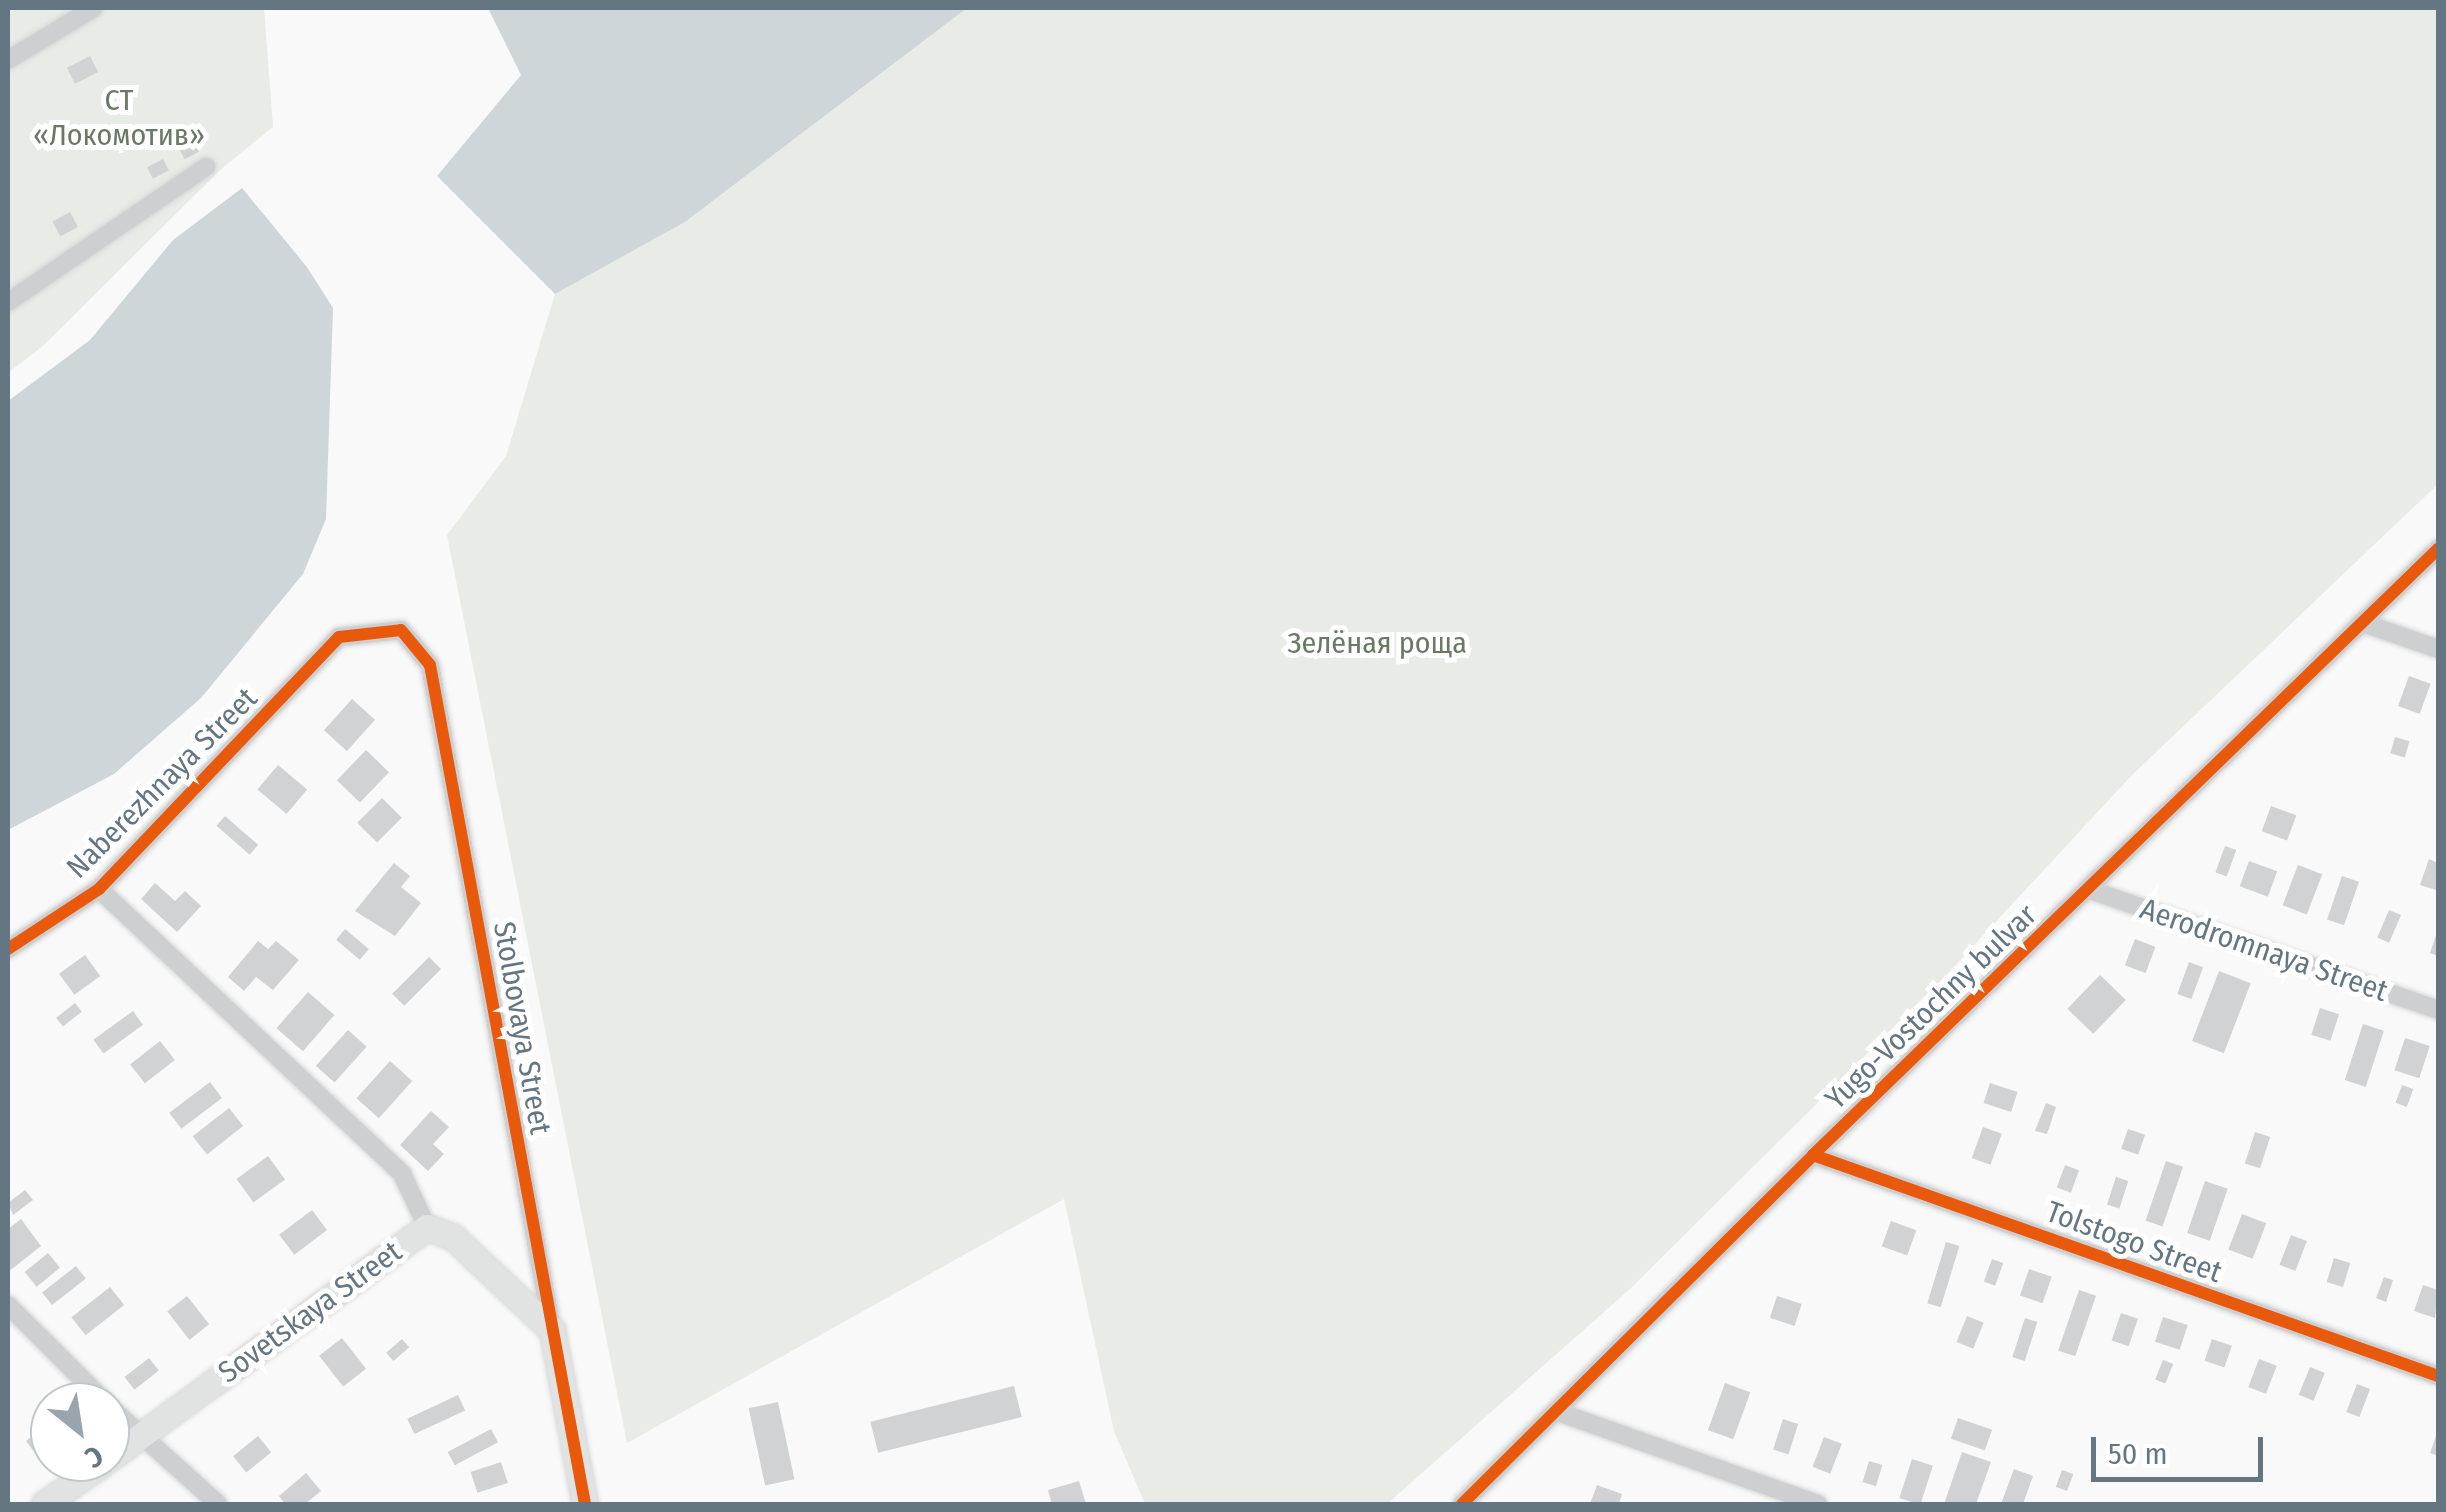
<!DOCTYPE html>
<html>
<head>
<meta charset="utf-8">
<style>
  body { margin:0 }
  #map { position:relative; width:2446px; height:1512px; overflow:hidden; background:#f9f9f9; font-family:"Fira Sans Condensed",sans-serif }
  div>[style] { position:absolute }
  .green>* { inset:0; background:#e8ebe6 }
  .water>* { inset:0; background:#ced6d9 }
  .building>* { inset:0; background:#d0d2d3; transform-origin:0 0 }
  .roads { filter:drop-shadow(0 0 2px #d5d6d7) drop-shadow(0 0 2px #d5d6d7) }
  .street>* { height:18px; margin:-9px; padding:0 9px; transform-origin:9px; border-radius:9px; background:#cecfd0 }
  .secondary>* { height:25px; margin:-12.5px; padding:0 12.5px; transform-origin:12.5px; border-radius:12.5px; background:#e1e2e2 }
  .cycleway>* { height:12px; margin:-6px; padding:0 6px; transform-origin:6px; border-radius:6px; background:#e8590c }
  span { translate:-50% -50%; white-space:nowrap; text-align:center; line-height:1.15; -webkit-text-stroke:10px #fff; paint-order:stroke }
  .park-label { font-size:30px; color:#687a64 }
  .street-label { font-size:30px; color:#657683 }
  .frame { position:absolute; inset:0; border:10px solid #657683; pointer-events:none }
  .north { position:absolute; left:30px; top:1382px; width:100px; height:100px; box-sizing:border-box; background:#fff; border:2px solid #c1c8cd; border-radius:50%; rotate:150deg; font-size:28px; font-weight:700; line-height:40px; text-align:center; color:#657683 }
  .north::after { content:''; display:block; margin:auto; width:35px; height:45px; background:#99a4ac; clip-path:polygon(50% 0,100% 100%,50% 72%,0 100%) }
  .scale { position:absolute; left:2091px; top:1437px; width:172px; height:45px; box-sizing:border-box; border:5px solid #657683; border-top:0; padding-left:12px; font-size:30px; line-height:35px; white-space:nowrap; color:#657683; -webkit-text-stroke:8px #fff; paint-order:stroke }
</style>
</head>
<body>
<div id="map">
  <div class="green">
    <i style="clip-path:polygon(8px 8px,264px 8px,273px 127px,220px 170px,44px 345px,8px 373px)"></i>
    <i style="clip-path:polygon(967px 8px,2438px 8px,2438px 484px,2132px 775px,1950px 971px,1630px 1289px,1387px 1504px,1145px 1504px,1114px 1431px,1064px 1199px,627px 1443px,447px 535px,506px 456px,555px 294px,685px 222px)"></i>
  </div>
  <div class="water">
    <i style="clip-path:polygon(488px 8px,967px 8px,685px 222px,555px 294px,437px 176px,521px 75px)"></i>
    <i style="clip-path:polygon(242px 188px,307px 267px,333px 308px,326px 519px,303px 574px,201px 698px,114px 774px,8px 830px,8px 401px,90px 340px,173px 240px)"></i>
  </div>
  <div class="building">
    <i style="left:90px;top:56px;width:18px;height:26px;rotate:63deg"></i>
    <i style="left:190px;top:135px;width:19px;height:16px;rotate:62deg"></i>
    <i style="left:163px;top:159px;width:13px;height:18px;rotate:63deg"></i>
    <i style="left:70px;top:212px;width:17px;height:20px;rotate:62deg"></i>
    <i style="left:2409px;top:676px;width:23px;height:32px;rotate:20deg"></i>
    <i style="left:352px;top:699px;width:31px;height:42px;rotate:42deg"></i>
    <i style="left:2395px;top:737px;width:15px;height:17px;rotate:16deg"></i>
    <i style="left:366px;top:750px;width:32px;height:42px;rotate:44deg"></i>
    <i style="left:278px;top:765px;width:38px;height:32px;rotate:40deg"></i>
    <i style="left:382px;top:798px;width:28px;height:35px;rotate:45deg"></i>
    <i style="left:2271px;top:806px;width:27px;height:27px;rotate:20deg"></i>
    <i style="left:225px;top:816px;width:44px;height:13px;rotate:41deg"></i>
    <i style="left:2225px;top:846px;width:12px;height:28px;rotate:20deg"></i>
    <i style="clip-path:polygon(2429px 859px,2438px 863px,2436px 890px,2420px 885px)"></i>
    <i style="left:2249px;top:861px;width:30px;height:27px;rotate:20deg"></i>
    <i style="clip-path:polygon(394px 863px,410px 876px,401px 887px,421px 903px,395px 936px,355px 911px)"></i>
    <i style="left:2298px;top:865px;width:26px;height:43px;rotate:21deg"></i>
    <i style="left:2342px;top:876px;width:18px;height:46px;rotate:19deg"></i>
    <i style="clip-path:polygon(155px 883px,175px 901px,185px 891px,201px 906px,177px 932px,141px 899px)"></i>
    <i style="left:2389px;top:910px;width:13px;height:30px;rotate:23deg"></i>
    <i style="left:345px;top:929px;width:31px;height:14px;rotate:40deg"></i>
    <i style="clip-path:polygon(2438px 929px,2438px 956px,2430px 953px)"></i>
    <i style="left:2135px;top:939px;width:22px;height:28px;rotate:21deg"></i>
    <i style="clip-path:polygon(258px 941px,268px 949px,276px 941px,299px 960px,273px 990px,256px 977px,244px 991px,228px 977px)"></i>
    <i style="left:85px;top:955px;width:26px;height:32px;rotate:54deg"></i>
    <i style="left:429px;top:957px;width:17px;height:52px;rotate:45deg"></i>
    <i style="left:2189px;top:962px;width:15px;height:34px;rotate:20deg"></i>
    <i style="left:2219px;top:971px;width:34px;height:75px;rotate:21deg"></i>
    <i style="left:2100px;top:975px;width:36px;height:47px;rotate:44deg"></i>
    <i style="left:308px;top:992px;width:35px;height:48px;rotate:41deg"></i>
    <i style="left:75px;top:1003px;width:11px;height:24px;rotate:52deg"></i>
    <i style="left:2320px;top:1008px;width:20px;height:28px;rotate:18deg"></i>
    <i style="left:133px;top:1011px;width:17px;height:49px;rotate:54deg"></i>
    <i style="left:2363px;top:1024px;width:22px;height:59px;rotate:18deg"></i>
    <i style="left:348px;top:1030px;width:25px;height:48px;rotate:42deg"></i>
    <i style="left:2405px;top:1038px;width:26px;height:34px;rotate:18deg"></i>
    <i style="left:160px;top:1041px;width:24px;height:38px;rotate:52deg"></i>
    <i style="left:390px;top:1061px;width:30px;height:50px;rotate:42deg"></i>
    <i style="left:210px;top:1082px;width:20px;height:51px;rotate:53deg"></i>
    <i style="left:1990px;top:1083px;width:29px;height:21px;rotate:18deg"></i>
    <i style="left:2402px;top:1085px;width:12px;height:19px;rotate:20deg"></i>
    <i style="clip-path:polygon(2046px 1103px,2056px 1107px,2047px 1134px,2035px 1131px)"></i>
    <i style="left:229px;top:1108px;width:23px;height:46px;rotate:52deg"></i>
    <i style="clip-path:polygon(431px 1111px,449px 1127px,433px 1144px,444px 1154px,428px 1171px,400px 1145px)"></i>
    <i style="left:1983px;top:1127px;width:20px;height:33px;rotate:20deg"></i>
    <i style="left:2128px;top:1129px;width:18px;height:21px;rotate:19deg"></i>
    <i style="left:2255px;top:1132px;width:16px;height:33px;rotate:18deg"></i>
    <i style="left:268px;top:1156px;width:29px;height:39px;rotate:54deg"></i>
    <i style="left:2166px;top:1161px;width:18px;height:63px;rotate:19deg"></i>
    <i style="left:2065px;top:1165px;width:15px;height:24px;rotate:20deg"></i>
    <i style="left:2116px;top:1177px;width:13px;height:29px;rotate:18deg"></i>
    <i style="left:2205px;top:1181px;width:24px;height:55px;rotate:19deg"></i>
    <i style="clip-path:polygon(25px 1190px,33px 1200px,13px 1215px,8px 1203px)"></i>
    <i style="left:312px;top:1210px;width:25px;height:41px;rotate:53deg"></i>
    <i style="left:2242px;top:1214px;width:26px;height:38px;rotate:21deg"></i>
    <i style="clip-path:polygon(21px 1219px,41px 1246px,8px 1272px,8px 1229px)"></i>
    <i style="left:1891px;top:1221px;width:27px;height:27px;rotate:20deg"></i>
    <i style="left:2291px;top:1235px;width:17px;height:32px;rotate:21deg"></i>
    <i style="left:1946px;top:1242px;width:14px;height:64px;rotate:17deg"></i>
    <i style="left:48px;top:1253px;width:19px;height:30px;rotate:51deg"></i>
    <i style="left:2334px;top:1258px;width:17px;height:25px;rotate:17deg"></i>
    <i style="left:1992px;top:1259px;width:12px;height:24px;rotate:20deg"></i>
    <i style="left:76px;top:1266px;width:16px;height:43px;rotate:52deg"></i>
    <i style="left:2029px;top:1269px;width:24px;height:28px;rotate:19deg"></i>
    <i style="clip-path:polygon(2384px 1277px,2393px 1280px,2386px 1302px,2376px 1298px)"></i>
    <i style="clip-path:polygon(2423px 1285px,2438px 1290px,2435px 1318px,2414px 1311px)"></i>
    <i style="left:110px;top:1287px;width:23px;height:49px;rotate:52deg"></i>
    <i style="left:2079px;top:1290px;width:18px;height:64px;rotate:19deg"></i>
    <i style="left:187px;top:1296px;width:36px;height:25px;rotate:52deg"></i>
    <i style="left:1777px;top:1296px;width:26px;height:23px;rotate:18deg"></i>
    <i style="left:2121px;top:1313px;width:18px;height:29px;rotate:19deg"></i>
    <i style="left:1967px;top:1316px;width:18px;height:28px;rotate:22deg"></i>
    <i style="left:2163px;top:1317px;width:26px;height:26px;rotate:18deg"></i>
    <i style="left:2025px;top:1318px;width:13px;height:41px;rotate:18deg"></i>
    <i style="left:342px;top:1338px;width:39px;height:29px;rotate:52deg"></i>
    <i style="left:402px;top:1339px;width:11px;height:21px;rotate:49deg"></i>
    <i style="left:2212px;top:1339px;width:21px;height:23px;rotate:19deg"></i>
    <i style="left:149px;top:1358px;width:16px;height:31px;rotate:52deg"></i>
    <i style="left:2259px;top:1359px;width:19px;height:30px;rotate:21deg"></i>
    <i style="left:2163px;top:1360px;width:11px;height:21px;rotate:22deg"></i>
    <i style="left:2310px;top:1367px;width:16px;height:30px;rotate:22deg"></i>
    <i style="left:1725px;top:1383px;width:27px;height:50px;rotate:20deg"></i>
    <i style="left:2357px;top:1384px;width:14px;height:30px;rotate:21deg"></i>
    <i style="left:1014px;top:1386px;width:32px;height:148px;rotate:76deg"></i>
    <i style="left:458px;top:1395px;width:17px;height:56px;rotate:65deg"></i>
    <i style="left:778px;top:1402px;width:79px;height:30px;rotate:78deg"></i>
    <i style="left:1958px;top:1418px;width:36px;height:22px;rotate:19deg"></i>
    <i style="left:1783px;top:1419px;width:16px;height:32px;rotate:18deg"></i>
    <i style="clip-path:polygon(50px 1422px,50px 1454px,41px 1461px,26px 1441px)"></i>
    <i style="left:491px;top:1429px;width:15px;height:49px;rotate:62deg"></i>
    <i style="clip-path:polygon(2438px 1430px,2438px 1456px,2430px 1453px)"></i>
    <i style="left:258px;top:1436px;width:21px;height:32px;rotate:51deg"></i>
    <i style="left:1824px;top:1437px;width:19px;height:32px;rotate:21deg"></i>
    <i style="clip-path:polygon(1962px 1452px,1991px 1462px,1976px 1504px,1944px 1504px)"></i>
    <i style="left:1912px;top:1459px;width:22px;height:41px;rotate:18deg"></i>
    <i style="left:1869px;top:1461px;width:14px;height:22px;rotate:17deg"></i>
    <i style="left:501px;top:1462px;width:22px;height:32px;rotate:72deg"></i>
    <i style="clip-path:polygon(2014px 1469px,2033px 1476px,2023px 1504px,2001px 1504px)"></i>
    <i style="left:2062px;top:1470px;width:12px;height:18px;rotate:20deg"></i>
    <i style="clip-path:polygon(306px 1473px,321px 1491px,305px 1504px,285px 1504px,279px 1496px)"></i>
    <i style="clip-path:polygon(1079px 1481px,1086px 1504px,1052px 1504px,1048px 1490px)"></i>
    <i style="clip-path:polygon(1597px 1485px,1622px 1494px,1619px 1504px,1590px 1504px)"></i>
  </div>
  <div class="roads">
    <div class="street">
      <i style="left:8px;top:60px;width:100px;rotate:-31.2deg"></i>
      <i style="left:8px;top:302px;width:240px;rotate:-34.3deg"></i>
      <i style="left:2363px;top:623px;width:79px;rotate:19.1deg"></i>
      <i style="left:99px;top:889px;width:416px;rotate:43.2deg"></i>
      <i style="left:402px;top:1174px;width:59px;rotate:64.7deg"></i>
      <i style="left:2090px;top:890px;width:368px;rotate:19deg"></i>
      <i style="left:8px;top:949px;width:109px;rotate:-33.4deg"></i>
      <i style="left:99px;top:889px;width:348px;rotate:-46.4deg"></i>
      <i style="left:339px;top:637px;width:62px;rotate:-6.4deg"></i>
      <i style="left:401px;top:630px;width:45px;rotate:50.4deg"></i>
      <i style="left:430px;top:665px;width:675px;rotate:79.59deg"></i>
      <i style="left:1813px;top:1155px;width:663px;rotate:19.47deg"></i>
      <i style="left:8px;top:1305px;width:137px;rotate:45deg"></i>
      <i style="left:110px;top:1407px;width:145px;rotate:41.9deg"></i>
      <i style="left:1558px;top:1412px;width:276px;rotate:19.5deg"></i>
      <i style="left:1462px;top:1504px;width:495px;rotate:-44.8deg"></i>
      <i style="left:1813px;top:1155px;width:871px;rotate:-44.12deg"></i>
    </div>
    <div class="secondary">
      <i style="left:110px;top:1458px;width:392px;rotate:-36.1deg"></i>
      <i style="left:427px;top:1227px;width:28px;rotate:21deg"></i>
      <i style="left:453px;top:1237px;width:136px;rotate:43.2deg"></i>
      <i style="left:552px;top:1330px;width:177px;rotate:79.3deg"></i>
      <i style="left:44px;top:1504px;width:73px;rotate:-35deg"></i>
    </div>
  </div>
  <div class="cycleway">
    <i style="left:8px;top:949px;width:109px;rotate:-33.4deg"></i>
    <i style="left:99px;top:889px;width:348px;rotate:-46.4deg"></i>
    <i style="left:339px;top:637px;width:62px;rotate:-6.4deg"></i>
    <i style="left:401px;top:630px;width:45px;rotate:50.4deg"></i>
    <i style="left:430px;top:665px;width:853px;rotate:79.53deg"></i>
    <i style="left:1813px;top:1155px;width:663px;rotate:19.47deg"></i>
    <i style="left:1462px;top:1504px;width:495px;rotate:-44.8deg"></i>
    <i style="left:1813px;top:1155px;width:871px;rotate:-44.12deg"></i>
  </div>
  <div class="park-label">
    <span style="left:119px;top:117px">СТ<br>«Локомотив»</span>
    <span style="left:1377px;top:643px">Зелёная роща</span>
  </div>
  <div class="street-label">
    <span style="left:162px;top:783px;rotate:-45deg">Naberezhnaya Street</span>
    <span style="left:2264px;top:950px;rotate:19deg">Aerodromnaya Street</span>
    <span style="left:1931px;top:1007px;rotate:-44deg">Yugo-Vostochny bulvar</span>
    <span style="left:522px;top:1028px;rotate:80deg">Stolbovaya Street</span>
    <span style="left:2134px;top:1242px;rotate:20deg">Tolstogo Street</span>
    <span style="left:310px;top:1312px;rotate:-36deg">Sovetskaya Street</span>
  </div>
  <div class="frame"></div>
  <div class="north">С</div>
  <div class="scale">50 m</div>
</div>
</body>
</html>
